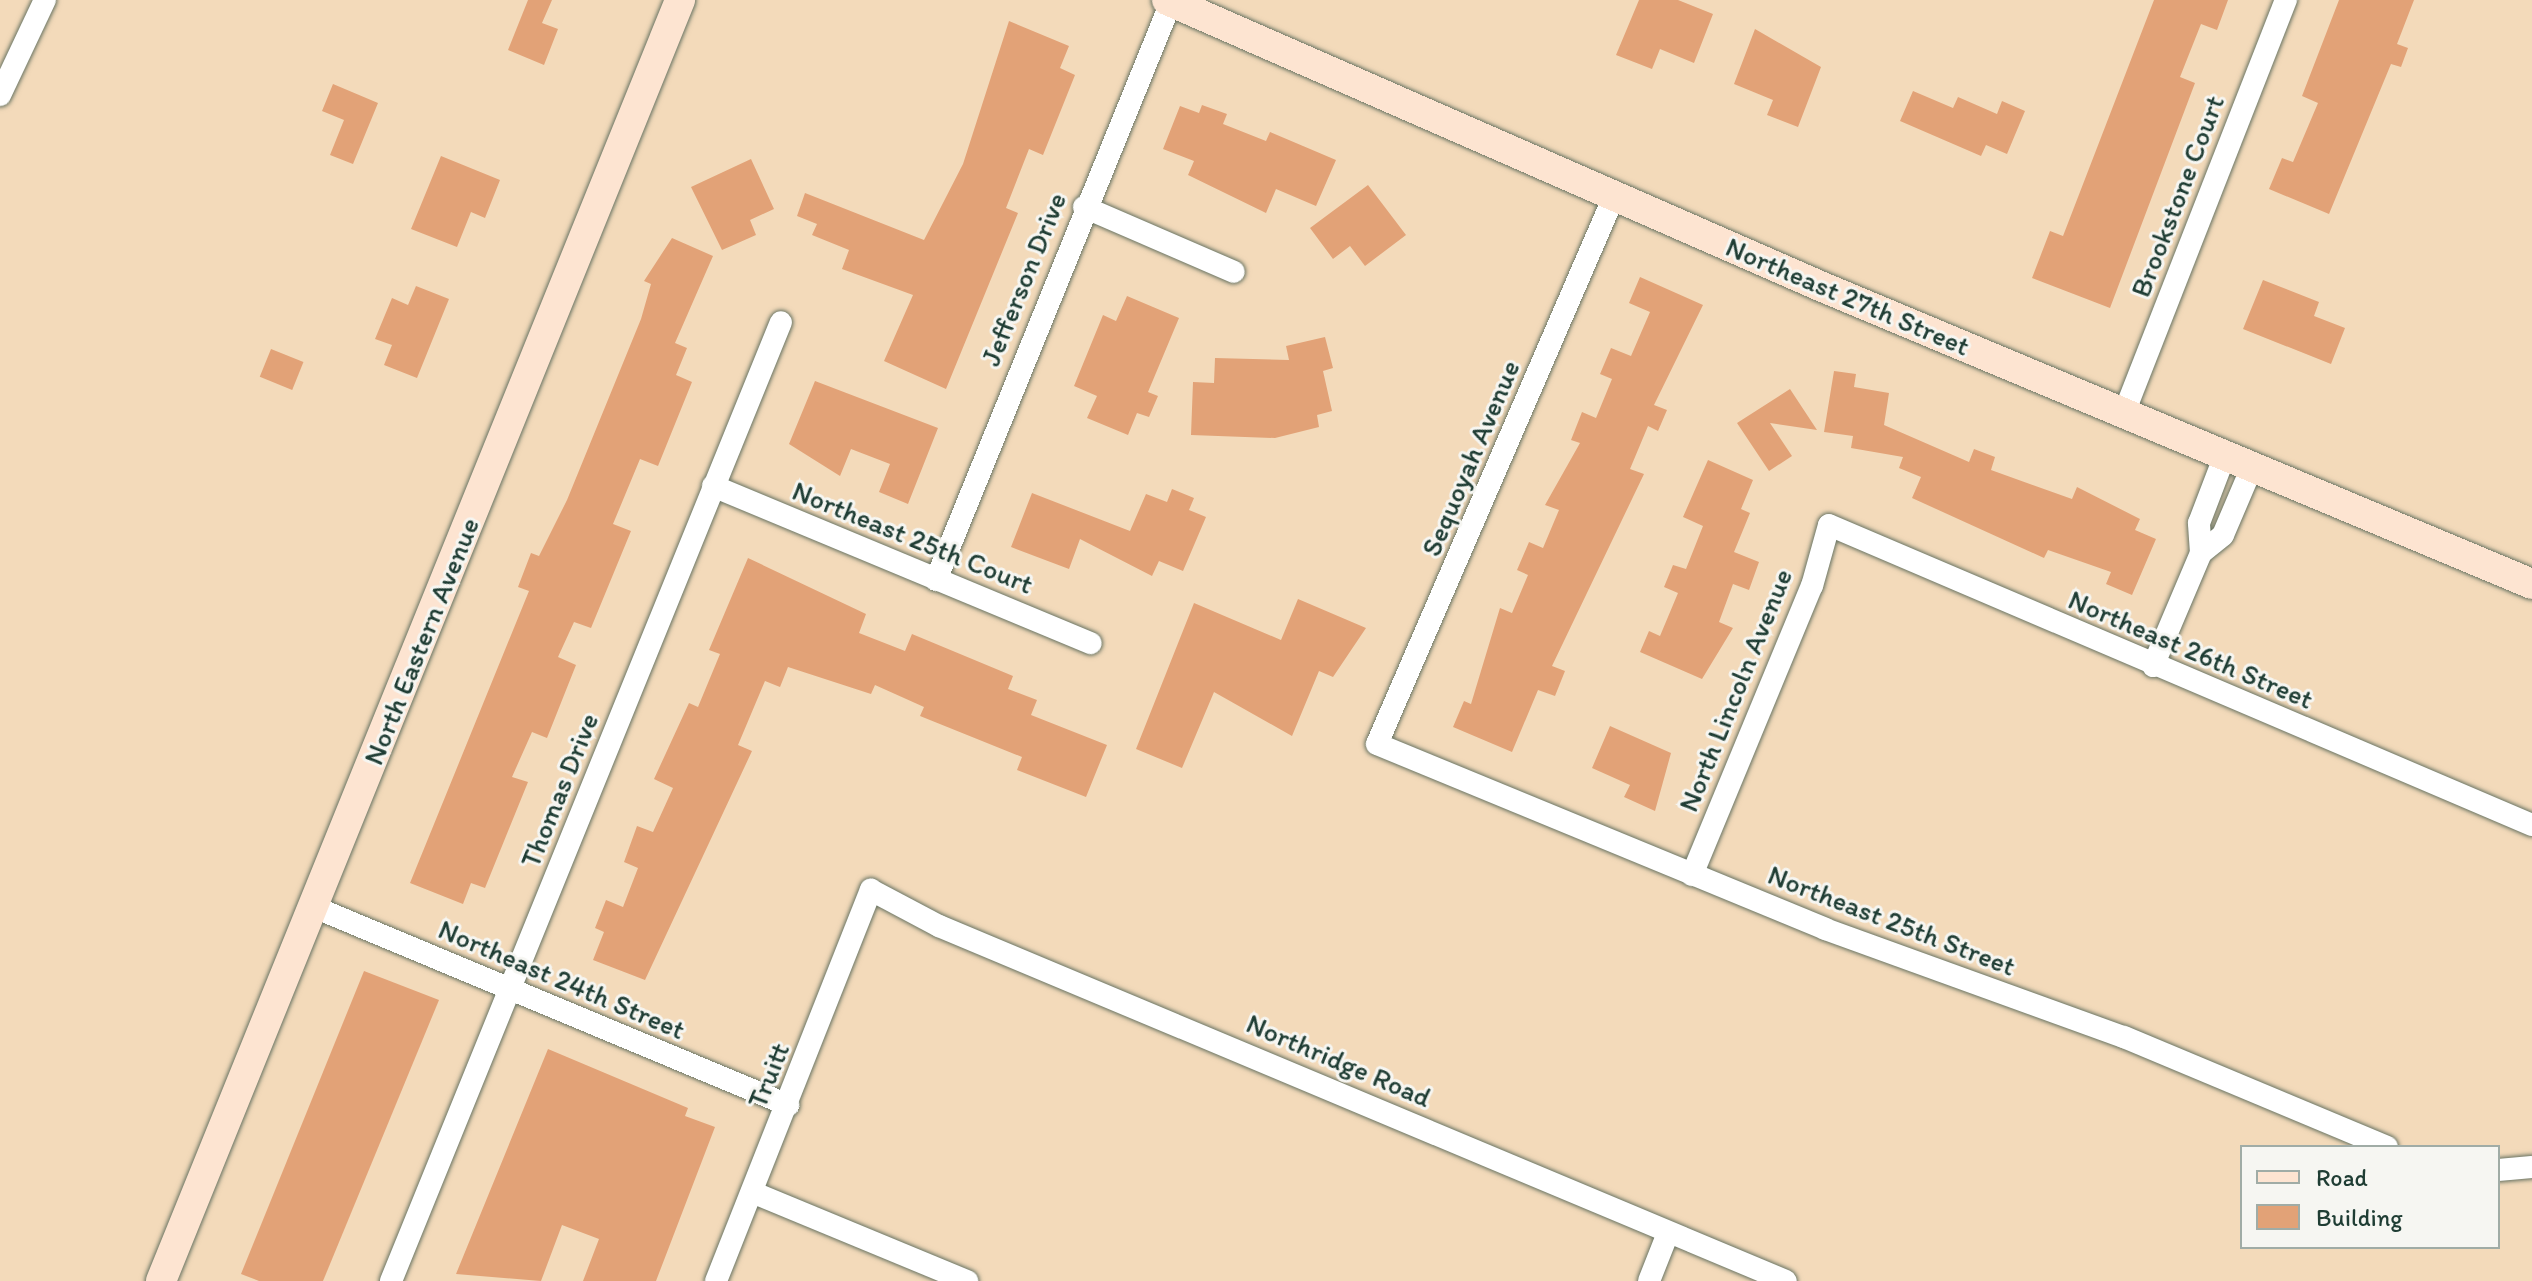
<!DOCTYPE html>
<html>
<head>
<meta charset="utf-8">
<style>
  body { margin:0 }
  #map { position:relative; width:2532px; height:1281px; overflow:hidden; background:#f3daba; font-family:Itim,sans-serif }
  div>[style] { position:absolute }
  .building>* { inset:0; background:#e2a277; transform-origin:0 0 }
  .roads { filter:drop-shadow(0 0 2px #697463) drop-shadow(0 0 2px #697463) }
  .street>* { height:22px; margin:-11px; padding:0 11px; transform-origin:11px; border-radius:11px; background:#fff }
  .secondary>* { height:30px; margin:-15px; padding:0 15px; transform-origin:15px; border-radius:15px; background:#fde4d1 }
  span { translate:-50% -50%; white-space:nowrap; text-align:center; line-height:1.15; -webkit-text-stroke:6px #f6f6f2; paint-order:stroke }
  .street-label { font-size:28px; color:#1f3d34 }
  .legend { position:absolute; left:2240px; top:1145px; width:260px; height:104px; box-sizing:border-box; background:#f6f6f2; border:2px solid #a0aca6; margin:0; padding:10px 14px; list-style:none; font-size:24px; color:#1f3d34 }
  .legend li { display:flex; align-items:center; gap:16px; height:40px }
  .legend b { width:40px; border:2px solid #a0aca6 }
</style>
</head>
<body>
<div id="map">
  <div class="building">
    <i style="clip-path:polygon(528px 0,552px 0,542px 23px,558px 29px,544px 65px,508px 50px)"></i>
    <i style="clip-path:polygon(1639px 0,1678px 0,1713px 14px,1694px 63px,1660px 49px,1652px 69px,1616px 55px)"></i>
    <i style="clip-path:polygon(2154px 0,2228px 0,2217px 30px,2201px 24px,2180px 77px,2195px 83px,2110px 308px,2032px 278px,2050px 231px,2063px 236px)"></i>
    <i style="clip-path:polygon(2339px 0,2414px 0,2397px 44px,2408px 48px,2401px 67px,2391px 64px,2329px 214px,2269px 189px,2282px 158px,2293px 162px,2318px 103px,2302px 96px)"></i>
    <i style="clip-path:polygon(1009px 21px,1069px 46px,1060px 68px,1075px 75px,1043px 155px,1029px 149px,1006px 208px,1018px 213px,946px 389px,884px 361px,913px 295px,842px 269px,849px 250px,812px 235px,817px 224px,797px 216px,805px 193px,924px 240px,963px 164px)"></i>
    <i style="clip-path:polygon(1755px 29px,1821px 67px,1798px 127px,1767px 115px,1773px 100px,1734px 84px)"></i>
    <i style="clip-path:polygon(333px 84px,378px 103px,353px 164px,330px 155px,344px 120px,322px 111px)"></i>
    <i style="clip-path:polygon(1913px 91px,1953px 108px,1958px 97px,1997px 114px,2002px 101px,2025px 111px,2007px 154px,1986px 145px,1981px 156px,1900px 121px)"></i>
    <i style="clip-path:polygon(1202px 105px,1227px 114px,1223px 124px,1266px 141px,1270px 132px,1336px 160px,1316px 206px,1276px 189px,1266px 213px,1188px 175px,1194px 161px,1163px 149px,1180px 106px,1199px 113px)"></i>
    <i style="clip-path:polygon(441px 156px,500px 180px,485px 218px,471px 212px,457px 247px,411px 229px)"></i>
    <i style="clip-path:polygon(751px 159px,774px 209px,750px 220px,756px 235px,722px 250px,691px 187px)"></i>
    <i style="clip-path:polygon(1368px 185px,1406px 235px,1365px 266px,1350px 246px,1333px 259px,1310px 228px)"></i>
    <i style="clip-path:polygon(672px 238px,713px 256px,675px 343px,687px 348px,676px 375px,692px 382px,658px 466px,640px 459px,613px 524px,631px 531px,591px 628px,574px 622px,558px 657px,576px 665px,547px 738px,532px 732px,512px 777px,528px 782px,485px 888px,471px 883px,463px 904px,410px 883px,529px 591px,518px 587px,531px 553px,539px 556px,567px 500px,641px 319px,651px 284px,644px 281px)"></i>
    <i style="clip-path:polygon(1640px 277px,1703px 305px,1654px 405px,1667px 410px,1658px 431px,1648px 426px,1630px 469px,1644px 474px,1552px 666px,1565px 671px,1555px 696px,1538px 690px,1512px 752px,1453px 727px,1464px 701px,1471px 704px,1500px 608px,1512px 613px,1528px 575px,1517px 570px,1529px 542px,1543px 548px,1559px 510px,1545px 505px,1580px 443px,1571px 440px,1582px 412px,1596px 418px,1612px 379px,1600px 374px,1611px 348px,1631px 356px,1650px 312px,1629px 303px)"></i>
    <i style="clip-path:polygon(2263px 280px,2319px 302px,2314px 316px,2345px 328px,2331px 364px,2243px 329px)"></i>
    <i style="clip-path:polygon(416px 286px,449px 299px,417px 378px,384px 365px,392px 345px,375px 339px,392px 298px,408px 305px)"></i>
    <i style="clip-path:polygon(1127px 296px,1179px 318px,1148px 392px,1158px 396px,1149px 417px,1137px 413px,1128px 435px,1087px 418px,1097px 396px,1074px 386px,1103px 315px,1116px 321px)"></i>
    <i style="clip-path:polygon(1325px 337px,1333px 368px,1323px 371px,1332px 411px,1317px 415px,1319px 427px,1275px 438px,1191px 435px,1193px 382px,1214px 383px,1215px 358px,1289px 360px,1286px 346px)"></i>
    <i style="left:271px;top:349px;width:35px;height:30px;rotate:22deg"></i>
    <i style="clip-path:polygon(1834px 371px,1856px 374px,1854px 387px,1889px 393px,1884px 425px,1969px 462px,1974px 449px,1995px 457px,1991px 470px,2072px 499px,2077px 487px,2140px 519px,2135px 530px,2156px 539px,2132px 595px,2106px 584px,2111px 572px,2048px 550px,2044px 558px,1912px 498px,1921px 477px,1899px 468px,1903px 457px,1851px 448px,1853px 436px,1824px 432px)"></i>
    <i style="clip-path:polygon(815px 381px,938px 428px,908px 504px,879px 492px,890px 464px,851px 449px,840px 476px,789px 444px)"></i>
    <i style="clip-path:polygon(1790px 389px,1817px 430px,1770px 423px,1792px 456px,1769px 471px,1737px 423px)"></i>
    <i style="clip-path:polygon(1708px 460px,1753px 480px,1741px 509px,1750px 513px,1734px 552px,1759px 562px,1749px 590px,1733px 584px,1719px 622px,1733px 628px,1702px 679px,1640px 652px,1649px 631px,1660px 636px,1678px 593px,1664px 587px,1673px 565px,1686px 569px,1703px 526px,1683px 517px)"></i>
    <i style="clip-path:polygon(1172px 489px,1194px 498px,1189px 510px,1206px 517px,1183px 571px,1159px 561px,1152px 576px,1080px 539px,1069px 569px,1011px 547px,1032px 493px,1130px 531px,1146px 494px,1167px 502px)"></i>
    <i style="clip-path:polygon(748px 558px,866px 614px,859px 633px,905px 651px,912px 634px,1013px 676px,1008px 689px,1037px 700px,1031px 715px,1107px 745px,1086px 797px,1017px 770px,1022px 757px,920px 716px,924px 707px,875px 685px,871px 694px,788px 667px,780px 687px,765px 681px,738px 745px,752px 751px,645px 980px,593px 960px,604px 932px,595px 928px,606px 900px,623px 907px,638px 868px,624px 862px,637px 826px,653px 832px,673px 788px,654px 779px,689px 703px,698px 707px,720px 654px,709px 650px)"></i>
    <i style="clip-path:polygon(1298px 599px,1366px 628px,1333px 677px,1319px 671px,1292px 736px,1214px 692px,1182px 768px,1136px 749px,1194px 603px,1281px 640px)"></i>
    <i style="clip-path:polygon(1610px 726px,1671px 753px,1655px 811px,1624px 797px,1630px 785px,1592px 768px)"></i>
    <i style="clip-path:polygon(364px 971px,439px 1000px,323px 1281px,259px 1281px,241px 1274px)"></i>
    <i style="clip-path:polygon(548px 1049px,688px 1108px,685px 1116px,715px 1127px,656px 1281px,583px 1281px,599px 1239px,562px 1225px,541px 1281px,456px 1274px)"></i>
  </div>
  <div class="roads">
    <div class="street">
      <i style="left:0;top:95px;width:105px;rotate:-64.7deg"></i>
      <i style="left:1615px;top:194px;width:599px;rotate:113.4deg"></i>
      <i style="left:1377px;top:744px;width:485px;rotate:22.4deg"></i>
      <i style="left:1825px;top:929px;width:318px;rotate:19.9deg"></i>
      <i style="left:2124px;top:1037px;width:285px;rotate:22.7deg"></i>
      <i style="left:1084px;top:207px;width:163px;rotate:23.4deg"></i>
      <i style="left:2124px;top:413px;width:444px;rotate:-68.6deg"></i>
      <i style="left:713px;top:486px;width:409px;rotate:22.6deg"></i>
      <i style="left:2201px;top:553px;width:28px;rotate:-39deg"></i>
      <i style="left:2223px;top:535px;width:74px;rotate:-66.9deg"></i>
      <i style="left:936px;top:580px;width:624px;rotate:-67.87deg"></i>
      <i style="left:2153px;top:666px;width:123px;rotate:-67deg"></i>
      <i style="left:2201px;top:553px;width:30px;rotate:-94deg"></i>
      <i style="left:2199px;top:523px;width:73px;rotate:-69.1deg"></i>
      <i style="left:1692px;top:875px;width:313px;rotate:-67.5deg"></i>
      <i style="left:1812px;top:586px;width:63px;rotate:-74.4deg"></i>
      <i style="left:1829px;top:525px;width:764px;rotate:23.11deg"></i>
      <i style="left:314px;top:907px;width:514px;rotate:22.67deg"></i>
      <i style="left:2498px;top:1170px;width:34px;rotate:-5deg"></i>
      <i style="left:752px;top:1192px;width:233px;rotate:22.5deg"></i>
      <i style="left:391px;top:1281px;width:1035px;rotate:-67.87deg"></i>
      <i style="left:716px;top:1281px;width:421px;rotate:-68.4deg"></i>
      <i style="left:871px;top:890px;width:77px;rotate:27.9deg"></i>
      <i style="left:939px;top:926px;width:918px;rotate:22.74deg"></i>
      <i style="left:1649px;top:1281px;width:52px;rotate:-68.4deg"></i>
    </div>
    <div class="secondary">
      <i style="left:1167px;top:0;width:713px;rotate:23.65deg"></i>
      <i style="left:1820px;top:286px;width:772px;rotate:22.71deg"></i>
      <i style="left:161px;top:1281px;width:1382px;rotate:-67.94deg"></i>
    </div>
  </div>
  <div class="street-label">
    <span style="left:2177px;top:196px;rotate:-69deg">Brookstone Court</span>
    <span style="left:1023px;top:279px;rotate:-68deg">Jefferson Drive</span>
    <span style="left:1848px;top:296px;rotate:23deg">Northeast 27th Street</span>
    <span style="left:1470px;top:458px;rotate:-67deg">Sequoyah Avenue</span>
    <span style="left:913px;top:537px;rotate:22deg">Northeast 25th Court</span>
    <span style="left:421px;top:641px;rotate:-68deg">North Eastern Avenue</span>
    <span style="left:2191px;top:649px;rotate:23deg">Northeast 26th Street</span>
    <span style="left:1735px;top:690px;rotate:-68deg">North Lincoln Avenue</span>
    <span style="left:559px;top:790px;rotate:-68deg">Thomas Drive</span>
    <span style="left:1892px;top:920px;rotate:21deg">Northeast 25th Street</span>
    <span style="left:562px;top:979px;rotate:23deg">Northeast 24th Street</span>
    <span style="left:1339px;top:1060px;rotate:23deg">Northridge Road</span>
    <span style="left:768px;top:1075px;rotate:-68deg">Truitt</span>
  </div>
  <ul class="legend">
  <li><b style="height:10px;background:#fde4d1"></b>Road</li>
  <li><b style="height:22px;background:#e2a277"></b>Building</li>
  </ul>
</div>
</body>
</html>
